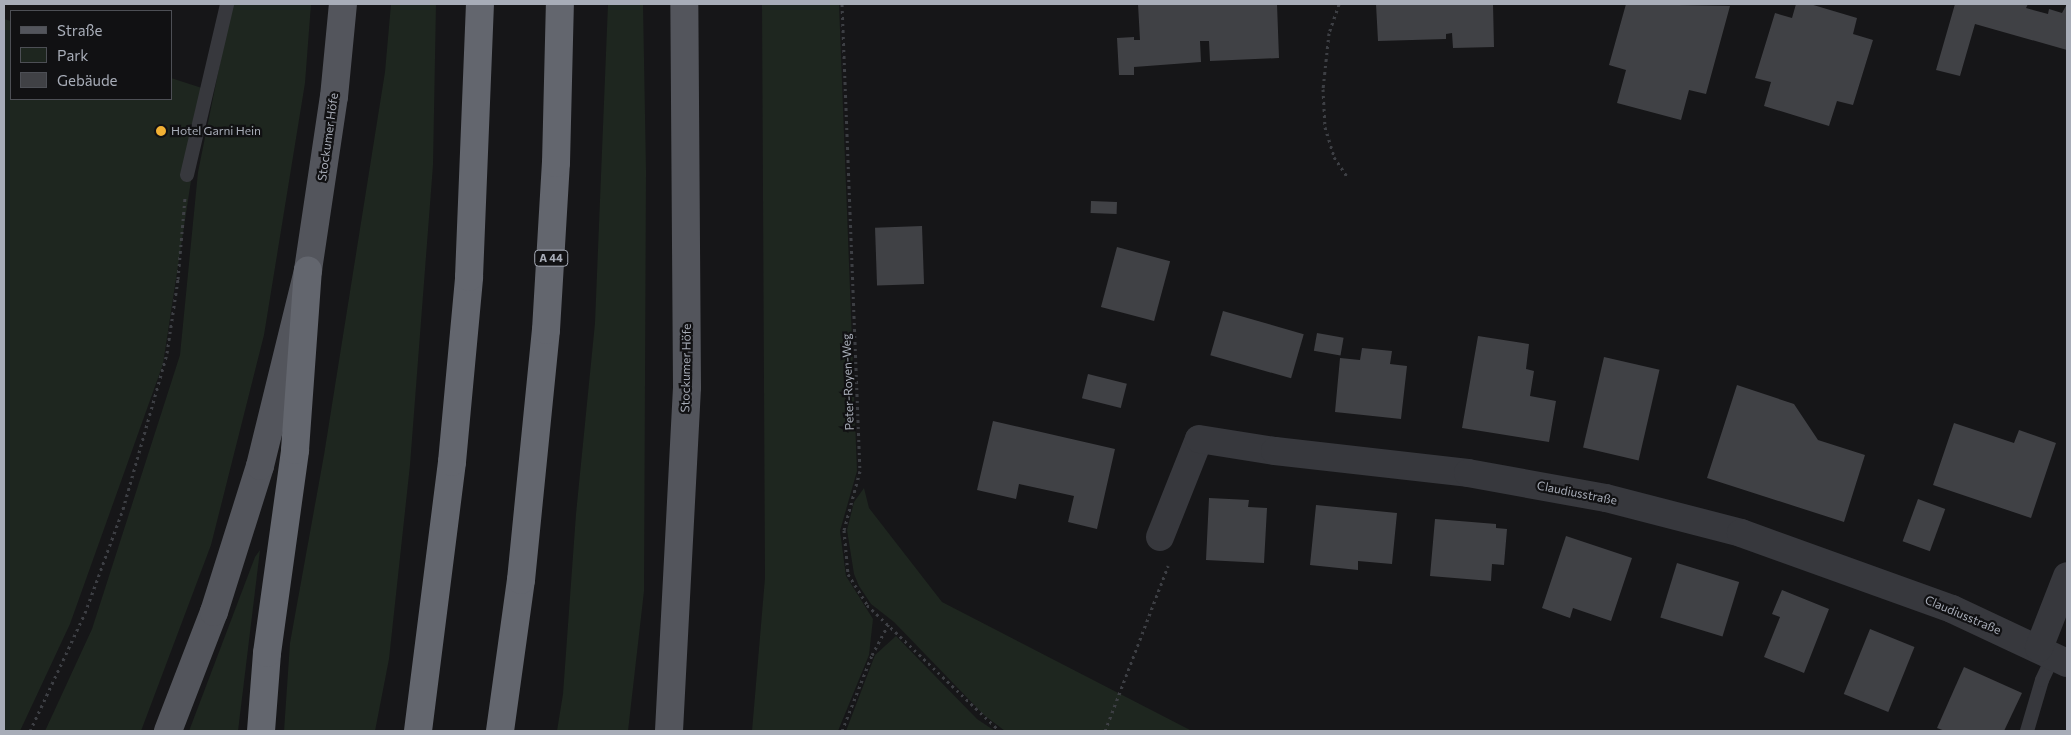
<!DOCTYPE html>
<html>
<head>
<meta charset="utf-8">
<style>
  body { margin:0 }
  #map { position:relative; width:2071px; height:735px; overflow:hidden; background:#161618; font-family:Commissioner,sans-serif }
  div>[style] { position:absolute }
  .green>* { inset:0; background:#1e261f }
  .building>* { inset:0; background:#404145; transform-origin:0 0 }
  .path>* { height:3px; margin-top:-1.5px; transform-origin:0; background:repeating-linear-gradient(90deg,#3d3f44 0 2.5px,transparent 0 6.5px) }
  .service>* { height:14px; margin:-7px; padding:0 7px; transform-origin:7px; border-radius:7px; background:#37383d }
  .minor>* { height:28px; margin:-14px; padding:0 14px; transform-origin:14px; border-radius:14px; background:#37383d }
  .primary>* { height:28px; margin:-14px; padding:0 14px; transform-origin:14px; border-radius:14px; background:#53555c }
  .motorway>* { height:28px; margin:-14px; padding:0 14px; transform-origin:14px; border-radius:14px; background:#63666e }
  .dots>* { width:14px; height:14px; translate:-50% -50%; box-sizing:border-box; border:2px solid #111113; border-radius:50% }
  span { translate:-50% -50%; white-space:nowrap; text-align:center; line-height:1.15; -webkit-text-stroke:4.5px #111113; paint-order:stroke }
  .shield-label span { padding:1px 4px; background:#111113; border:1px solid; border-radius:4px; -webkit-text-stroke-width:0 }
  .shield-label { font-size:11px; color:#a8adb8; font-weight:700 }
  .poi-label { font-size:12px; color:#a8adb8 }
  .left { translate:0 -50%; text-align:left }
  .street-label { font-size:12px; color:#a8adb8 }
  .frame { position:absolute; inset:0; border:5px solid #a8adb8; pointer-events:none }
  .legend { position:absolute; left:10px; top:10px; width:162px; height:90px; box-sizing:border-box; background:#111113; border:1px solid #4d4f55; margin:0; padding:6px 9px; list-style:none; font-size:15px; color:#a8adb8 }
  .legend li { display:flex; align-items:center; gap:10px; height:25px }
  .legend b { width:25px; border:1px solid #4d4f55 }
</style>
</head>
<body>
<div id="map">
  <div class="green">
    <i style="clip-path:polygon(232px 4px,311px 4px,305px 83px,264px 335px,211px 545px,141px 731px,45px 731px,92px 629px,180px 355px,198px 172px)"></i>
    <i style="clip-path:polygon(391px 4px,436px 4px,433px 165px,410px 465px,389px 659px,375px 731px,284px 731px,290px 643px,324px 455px,385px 72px)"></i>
    <i style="clip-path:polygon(608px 4px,643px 4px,646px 171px,644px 591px,628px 731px,557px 731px,563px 694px,576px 514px,595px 323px)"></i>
    <i style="clip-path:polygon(762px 4px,839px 4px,857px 471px,840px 531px,846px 576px,873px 619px,869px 655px,838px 731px,752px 731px,765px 578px)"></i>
    <i style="clip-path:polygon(4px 19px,11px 21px,11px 99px,171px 99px,171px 78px,205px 89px,163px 364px,70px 624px,20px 731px,4px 731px)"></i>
    <i style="clip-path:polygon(864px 488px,869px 508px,942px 602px,1192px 731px,1005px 731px,984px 715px,894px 622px,871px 604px,859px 586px,854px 574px,847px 530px,854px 502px)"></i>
    <i style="clip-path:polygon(260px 550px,238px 731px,189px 731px,255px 557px)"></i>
    <i style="clip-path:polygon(896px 636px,977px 719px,995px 731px,846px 731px,875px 655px)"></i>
  </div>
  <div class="building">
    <i style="clip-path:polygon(1138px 4px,1277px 4px,1279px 58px,1210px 61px,1209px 41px,1200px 41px,1201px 62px,1134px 67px,1134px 75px,1119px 75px,1117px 38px,1134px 37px,1134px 40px,1140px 40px)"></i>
    <i style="clip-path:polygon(1376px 4px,1493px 4px,1494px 47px,1453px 48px,1452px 33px,1446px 34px,1446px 39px,1378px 41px)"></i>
    <i style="clip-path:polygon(1626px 4px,1730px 6px,1706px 94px,1689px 90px,1681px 120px,1617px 103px,1626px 70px,1609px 65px)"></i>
    <i style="clip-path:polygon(1796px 4px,1810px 4px,1857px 18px,1853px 34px,1873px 40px,1853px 105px,1837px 101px,1829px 126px,1764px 106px,1771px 82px,1755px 78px,1775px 13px,1792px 18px)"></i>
    <i style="clip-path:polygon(1955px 4px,2028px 4px,2026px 8px,2048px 14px,2049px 9px,2062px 13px,2067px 4px,2067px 50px,1975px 24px,1960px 76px,1936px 70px)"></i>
    <i style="left:1091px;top:201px;width:26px;height:12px;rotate:2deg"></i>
    <i style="left:922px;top:226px;width:58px;height:47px;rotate:88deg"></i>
    <i style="left:1117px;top:247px;width:55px;height:62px;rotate:15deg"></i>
    <i style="left:1223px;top:311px;width:84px;height:46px;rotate:16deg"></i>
    <i style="left:1317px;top:333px;width:27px;height:18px;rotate:10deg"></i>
    <i style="clip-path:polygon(1478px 336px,1529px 344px,1526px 369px,1534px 371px,1530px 396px,1556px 401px,1549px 442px,1462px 428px)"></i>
    <i style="clip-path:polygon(1362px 348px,1392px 351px,1390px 364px,1407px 366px,1401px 419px,1335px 412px,1340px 358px,1360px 360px)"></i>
    <i style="left:1604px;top:357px;width:57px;height:93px;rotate:13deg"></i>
    <i style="left:1088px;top:374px;width:40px;height:25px;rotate:14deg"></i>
    <i style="clip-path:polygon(1737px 385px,1794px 404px,1818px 440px,1865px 455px,1844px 522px,1707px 478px)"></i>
    <i style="clip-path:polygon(993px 421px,1115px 449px,1097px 529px,1068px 522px,1074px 496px,1019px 484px,1016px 499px,977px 490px)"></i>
    <i style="clip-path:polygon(1954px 423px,2014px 443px,2019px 430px,2056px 443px,2031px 518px,1933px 485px)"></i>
    <i style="clip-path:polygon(1209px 498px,1249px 500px,1248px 507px,1267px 508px,1264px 563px,1206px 560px)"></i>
    <i style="left:1918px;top:499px;width:29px;height:45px;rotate:20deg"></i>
    <i style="clip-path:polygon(1316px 505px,1397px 513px,1392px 564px,1358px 561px,1358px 570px,1310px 565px)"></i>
    <i style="clip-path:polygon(1435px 519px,1496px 524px,1496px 528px,1507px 529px,1504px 565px,1492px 564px,1491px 581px,1430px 576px)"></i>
    <i style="clip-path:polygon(1566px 536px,1632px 558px,1611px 621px,1573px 608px,1570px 618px,1542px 608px)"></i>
    <i style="left:1677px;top:563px;width:65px;height:57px;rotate:17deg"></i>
    <i style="clip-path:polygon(1782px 590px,1829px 609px,1804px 673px,1764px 657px,1780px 617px,1772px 614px)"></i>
    <i style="left:1870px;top:629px;width:48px;height:70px;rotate:22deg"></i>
    <i style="clip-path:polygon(1964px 667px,2022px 693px,2004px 731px,1945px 731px,1937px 728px)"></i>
  </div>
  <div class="path">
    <i style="left:842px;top:4px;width:467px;rotate:87.8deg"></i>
    <i style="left:860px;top:471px;width:61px;rotate:105.2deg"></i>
    <i style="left:844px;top:530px;width:44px;rotate:84.8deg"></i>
    <i style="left:848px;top:574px;width:36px;rotate:58deg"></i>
    <i style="left:867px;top:605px;width:183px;rotate:43.5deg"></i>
    <i style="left:1339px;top:4px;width:31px;rotate:109deg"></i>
    <i style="left:1329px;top:33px;width:56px;rotate:96.1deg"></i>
    <i style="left:1323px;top:89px;width:38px;rotate:87deg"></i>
    <i style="left:1325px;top:127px;width:31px;rotate:73deg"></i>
    <i style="left:1334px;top:157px;width:23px;rotate:56deg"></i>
    <i style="left:30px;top:731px;width:130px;rotate:-65deg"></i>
    <i style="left:85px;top:613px;width:111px;rotate:-69.9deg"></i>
    <i style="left:123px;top:509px;width:162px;rotate:-74.2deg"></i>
    <i style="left:167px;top:353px;width:75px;rotate:-81.5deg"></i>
    <i style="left:178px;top:279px;width:81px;rotate:-85.1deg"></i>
    <i style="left:842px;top:731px;width:82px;rotate:-68.5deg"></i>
    <i style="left:872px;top:655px;width:36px;rotate:-62deg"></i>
    <i style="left:1105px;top:731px;width:177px;rotate:-69.1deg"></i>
  </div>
  <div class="service">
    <i style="left:187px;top:175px;width:176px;rotate:-76.8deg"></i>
    <i style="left:2027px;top:731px;width:53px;rotate:-73.6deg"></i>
    <i style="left:2042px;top:680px;width:26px;rotate:-65deg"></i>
  </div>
  <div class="minor">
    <i style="left:1160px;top:537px;width:105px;rotate:-68.3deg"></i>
    <i style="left:1199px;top:439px;width:77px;rotate:9deg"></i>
    <i style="left:1275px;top:451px;width:194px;rotate:6.5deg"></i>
    <i style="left:1468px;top:473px;width:140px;rotate:10.3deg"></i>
    <i style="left:1606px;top:498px;width:139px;rotate:14.5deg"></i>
    <i style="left:1741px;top:533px;width:224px;rotate:19.8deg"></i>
    <i style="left:1952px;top:609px;width:127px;rotate:25.2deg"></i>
    <i style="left:2039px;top:648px;width:77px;rotate:-68.7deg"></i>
  </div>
  <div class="primary">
    <i style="left:168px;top:731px;width:128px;rotate:-68.9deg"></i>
    <i style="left:214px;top:612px;width:153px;rotate:-72.5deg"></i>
    <i style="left:260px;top:466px;width:202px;rotate:-76.2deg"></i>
    <i style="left:308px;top:270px;width:175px;rotate:-81.5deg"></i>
    <i style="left:334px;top:97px;width:93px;rotate:-84.5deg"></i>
    <i style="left:669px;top:731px;width:344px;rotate:-87deg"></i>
    <i style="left:687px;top:387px;width:383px;rotate:-90.4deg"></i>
  </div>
  <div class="motorway">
    <i style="left:261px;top:731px;width:78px;rotate:-85.6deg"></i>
    <i style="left:267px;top:653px;width:205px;rotate:-82.1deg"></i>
    <i style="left:295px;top:450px;width:180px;rotate:-85.9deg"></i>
    <i style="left:418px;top:731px;width:271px;rotate:-82.8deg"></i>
    <i style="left:452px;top:462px;width:186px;rotate:-84.7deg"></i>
    <i style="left:469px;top:277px;width:273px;rotate:-87.7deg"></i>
    <i style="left:500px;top:731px;width:152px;rotate:-82.1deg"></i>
    <i style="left:521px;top:580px;width:251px;rotate:-84.3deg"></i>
    <i style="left:546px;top:330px;width:167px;rotate:-86.6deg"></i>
    <i style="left:556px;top:163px;width:159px;rotate:-88.6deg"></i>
  </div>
  <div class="dots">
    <i style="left:161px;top:131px;background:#f2b134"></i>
  </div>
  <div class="shield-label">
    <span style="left:551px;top:258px">A 44</span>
  </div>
  <div class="poi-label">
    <span class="left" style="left:171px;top:131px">Hotel Garni Hein</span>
  </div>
  <div class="street-label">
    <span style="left:328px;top:137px;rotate:-82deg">Stockumer Höfe</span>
    <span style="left:686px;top:368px;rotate:-89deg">Stockumer Höfe</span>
    <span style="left:848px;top:382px;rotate:-92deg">Peter-Royen-Weg</span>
    <span style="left:1577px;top:493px;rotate:11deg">Claudiusstraße</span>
    <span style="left:1963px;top:615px;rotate:23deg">Claudiusstraße</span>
  </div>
  <div class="frame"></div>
  <ul class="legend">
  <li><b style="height:6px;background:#53555c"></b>Straße</li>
  <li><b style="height:14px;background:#1e261f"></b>Park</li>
  <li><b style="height:14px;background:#404145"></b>Gebäude</li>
  </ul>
</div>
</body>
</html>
